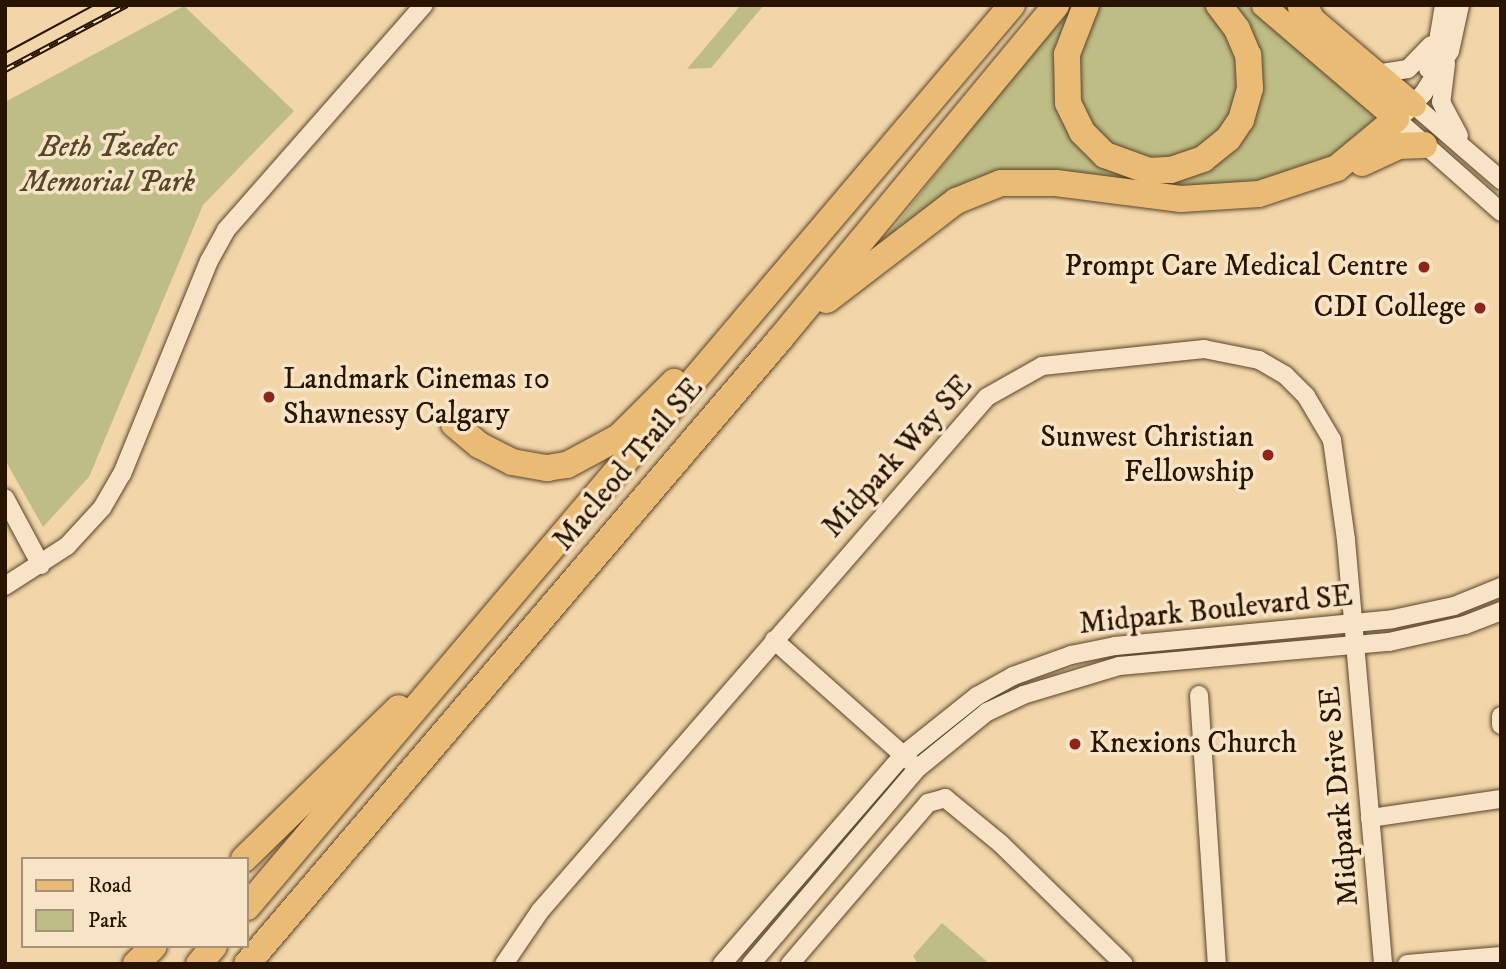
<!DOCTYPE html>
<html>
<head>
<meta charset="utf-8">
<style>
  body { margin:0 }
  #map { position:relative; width:1506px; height:969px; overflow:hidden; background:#f2d6a9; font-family:"IM FELL DW Pica",serif }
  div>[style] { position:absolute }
  .green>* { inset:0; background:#bebd85 }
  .roads { filter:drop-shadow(0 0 2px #5b442a) drop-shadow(0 0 2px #5b442a) }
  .minor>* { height:18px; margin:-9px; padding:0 9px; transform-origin:9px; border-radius:9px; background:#f7e4c7 }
  .major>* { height:23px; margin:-11.5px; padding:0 11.5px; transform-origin:11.5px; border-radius:11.5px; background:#e9bb74 }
  .highway>* { height:26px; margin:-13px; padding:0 13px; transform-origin:13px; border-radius:13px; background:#e9bb74 }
  .tram>* { height:2px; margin:-1px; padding:0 1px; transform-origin:1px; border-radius:1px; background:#291400 }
  .rail>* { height:6px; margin-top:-3px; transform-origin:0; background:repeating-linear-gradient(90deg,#f7e4c7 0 10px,#291400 0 20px); box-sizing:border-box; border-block:2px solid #291400 }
  .dots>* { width:19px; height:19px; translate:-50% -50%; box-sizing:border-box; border:4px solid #f7e4c7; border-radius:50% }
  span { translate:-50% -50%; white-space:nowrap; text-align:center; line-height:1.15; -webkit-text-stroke:7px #f7e4c7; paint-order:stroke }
  .park-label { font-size:30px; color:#564728; font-style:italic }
  .poi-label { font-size:30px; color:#291400 }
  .right { translate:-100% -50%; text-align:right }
  .left { translate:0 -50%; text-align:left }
  .street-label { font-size:30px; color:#291400 }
  .frame { position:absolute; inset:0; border:7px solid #291400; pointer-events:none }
  .legend { position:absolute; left:21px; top:857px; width:228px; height:91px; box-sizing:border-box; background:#f7e4c7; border:2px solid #a59177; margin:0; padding:9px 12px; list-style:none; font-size:21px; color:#291400 }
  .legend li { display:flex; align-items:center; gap:14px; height:35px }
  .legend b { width:35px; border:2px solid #a59177 }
</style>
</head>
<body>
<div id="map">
  <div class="green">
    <i style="clip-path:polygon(741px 5px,764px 5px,711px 68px,687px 69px)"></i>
    <i style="clip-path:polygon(1069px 5px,1078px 5px,1080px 136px,1167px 175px,1248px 114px,1228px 5px,1246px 5px,1297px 47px,1372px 111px,1374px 127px,1324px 161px,1266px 182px,1192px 189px,1049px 175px,883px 241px)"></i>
    <i style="clip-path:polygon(1093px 5px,1211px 5px,1227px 27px,1243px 80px,1230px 120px,1206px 146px,1164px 160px,1129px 156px,1099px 137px,1074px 87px,1083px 25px)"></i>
    <i style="clip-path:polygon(184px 6px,294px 111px,203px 205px,89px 477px,43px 527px,5px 460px,5px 102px)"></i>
    <i style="clip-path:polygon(942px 923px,990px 964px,918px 964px,913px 956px)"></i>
  </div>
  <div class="roads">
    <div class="minor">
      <i style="left:1446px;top:64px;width:38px;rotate:97deg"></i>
      <i style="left:1441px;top:102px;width:38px;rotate:62deg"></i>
      <i style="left:1428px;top:69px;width:24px;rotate:-68deg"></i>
      <i style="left:1437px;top:47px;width:43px;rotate:-80.5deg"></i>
      <i style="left:1376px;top:74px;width:32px;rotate:-9deg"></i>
      <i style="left:1408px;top:69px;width:33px;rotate:-46deg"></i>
      <i style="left:1414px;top:105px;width:115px;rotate:40.8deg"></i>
      <i style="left:1406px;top:112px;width:25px;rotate:-47deg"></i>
      <i style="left:1423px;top:94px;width:51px;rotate:-57.9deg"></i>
      <i style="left:1450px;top:51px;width:47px;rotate:-77.7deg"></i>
      <i style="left:1396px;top:119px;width:140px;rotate:41.5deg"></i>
      <i style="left:5px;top:498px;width:76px;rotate:61.8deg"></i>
      <i style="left:5px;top:586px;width:74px;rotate:-32.8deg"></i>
      <i style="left:67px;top:546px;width:52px;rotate:-47.4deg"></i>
      <i style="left:102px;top:508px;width:39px;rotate:-60deg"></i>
      <i style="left:122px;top:474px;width:230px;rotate:-67.8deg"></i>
      <i style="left:209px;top:261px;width:35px;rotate:-61deg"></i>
      <i style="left:226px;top:230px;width:300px;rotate:-48.7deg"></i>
      <i style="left:774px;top:640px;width:182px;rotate:41.7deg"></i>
      <i style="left:1199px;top:695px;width:270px;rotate:86.2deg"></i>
      <i style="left:1501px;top:716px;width:9px;rotate:90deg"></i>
      <i style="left:1370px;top:818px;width:132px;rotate:-8.3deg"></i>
      <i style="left:504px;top:964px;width:64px;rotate:-55.8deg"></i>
      <i style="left:540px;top:911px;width:681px;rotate:-48.99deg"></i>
      <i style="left:987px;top:397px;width:63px;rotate:-29.4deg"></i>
      <i style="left:1042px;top:366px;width:163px;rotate:-6deg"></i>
      <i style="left:1204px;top:349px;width:56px;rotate:11.3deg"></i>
      <i style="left:1259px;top:360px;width:30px;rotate:30deg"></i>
      <i style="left:1285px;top:375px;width:30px;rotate:45deg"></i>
      <i style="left:1306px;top:396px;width:51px;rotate:59.4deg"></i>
      <i style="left:1332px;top:440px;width:101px;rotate:82deg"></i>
      <i style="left:1346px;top:540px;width:426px;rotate:85deg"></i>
      <i style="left:722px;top:964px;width:276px;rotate:-49.1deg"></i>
      <i style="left:903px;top:755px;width:95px;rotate:-38.6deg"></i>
      <i style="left:977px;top:696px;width:41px;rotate:-29.1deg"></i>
      <i style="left:1013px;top:676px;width:62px;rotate:-19.9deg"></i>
      <i style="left:1071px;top:655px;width:45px;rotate:-11.6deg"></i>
      <i style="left:1115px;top:646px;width:279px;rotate:-5.5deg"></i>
      <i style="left:1393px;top:619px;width:62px;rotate:-12deg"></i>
      <i style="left:1454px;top:606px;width:51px;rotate:-22deg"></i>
      <i style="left:751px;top:964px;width:257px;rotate:-49.6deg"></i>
      <i style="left:918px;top:768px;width:89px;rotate:-39.1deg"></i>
      <i style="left:987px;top:712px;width:40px;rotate:-25deg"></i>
      <i style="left:1023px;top:695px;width:100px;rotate:-16.8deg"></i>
      <i style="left:1119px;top:666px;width:271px;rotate:-5.1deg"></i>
      <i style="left:1389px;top:642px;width:78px;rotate:-12.6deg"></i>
      <i style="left:1465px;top:625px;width:39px;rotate:-21deg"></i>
      <i style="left:790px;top:964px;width:212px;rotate:-49.4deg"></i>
      <i style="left:928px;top:803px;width:18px;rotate:-16deg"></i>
      <i style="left:945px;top:798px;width:71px;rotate:39.3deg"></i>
      <i style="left:1000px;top:843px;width:173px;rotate:44.3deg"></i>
      <i style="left:1407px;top:964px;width:94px;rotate:-4.9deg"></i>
    </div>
    <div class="major">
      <i style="left:1263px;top:5px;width:175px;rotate:40.6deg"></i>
      <i style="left:1299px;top:7px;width:151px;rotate:40.4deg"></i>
    </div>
    <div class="highway">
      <i style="left:1086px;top:5px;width:53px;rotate:111.2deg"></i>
      <i style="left:1067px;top:54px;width:49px;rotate:88.8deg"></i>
      <i style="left:1068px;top:103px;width:32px;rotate:64deg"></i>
      <i style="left:1082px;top:132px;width:33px;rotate:45deg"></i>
      <i style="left:1105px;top:155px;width:47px;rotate:20deg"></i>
      <i style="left:1149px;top:171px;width:22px;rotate:-3deg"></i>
      <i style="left:1171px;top:170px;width:34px;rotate:-19deg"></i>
      <i style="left:1203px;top:159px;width:32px;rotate:-39deg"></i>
      <i style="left:1228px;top:139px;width:23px;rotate:-56deg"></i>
      <i style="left:1241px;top:120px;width:33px;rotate:-74deg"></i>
      <i style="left:1250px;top:88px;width:33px;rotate:-93deg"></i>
      <i style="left:1248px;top:55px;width:28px;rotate:-113deg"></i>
      <i style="left:1237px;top:29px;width:30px;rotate:-127deg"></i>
      <i style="left:1304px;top:5px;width:15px;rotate:62deg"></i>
      <i style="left:1362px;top:163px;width:40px;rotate:-25deg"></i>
      <i style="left:1398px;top:146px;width:26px;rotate:-2deg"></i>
      <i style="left:827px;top:300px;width:163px;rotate:-37.5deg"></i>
      <i style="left:956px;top:201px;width:48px;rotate:-21.8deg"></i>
      <i style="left:1001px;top:183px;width:55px"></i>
      <i style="left:1056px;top:183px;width:126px;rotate:7.3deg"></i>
      <i style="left:1181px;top:199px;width:78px;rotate:-3.7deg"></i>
      <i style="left:1259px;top:194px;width:82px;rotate:-18.4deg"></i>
      <i style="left:1337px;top:168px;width:77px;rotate:-39.7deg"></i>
      <i style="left:454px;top:424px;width:33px;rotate:40deg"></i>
      <i style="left:479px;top:445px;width:37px;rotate:27deg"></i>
      <i style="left:512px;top:462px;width:36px;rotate:10deg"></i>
      <i style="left:547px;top:468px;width:20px;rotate:-9deg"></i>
      <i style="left:567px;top:465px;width:59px;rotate:-28.3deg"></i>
      <i style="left:619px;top:437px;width:78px;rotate:-45deg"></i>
      <i style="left:244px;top:859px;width:216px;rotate:-44.3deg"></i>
      <i style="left:247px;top:907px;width:1183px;rotate:-49.7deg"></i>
      <i style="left:136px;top:964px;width:25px;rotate:-45deg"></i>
      <i style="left:199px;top:964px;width:23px;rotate:-50deg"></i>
      <i style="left:247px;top:964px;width:821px;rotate:-49.54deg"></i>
      <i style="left:780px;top:339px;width:433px;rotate:-50.4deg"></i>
    </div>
  </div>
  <div class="tram">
    <i style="left:5px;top:53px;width:101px;rotate:-28.3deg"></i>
  </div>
  <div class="rail">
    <i style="left:5px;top:70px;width:138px;rotate:-28deg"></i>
  </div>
  <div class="dots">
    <i style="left:1424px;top:267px;background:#8f2418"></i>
    <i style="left:1480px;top:308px;background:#8f2418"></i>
    <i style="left:269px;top:397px;background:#8f2418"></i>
    <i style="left:1268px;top:455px;background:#8f2418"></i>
    <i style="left:1075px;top:744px;background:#8f2418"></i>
  </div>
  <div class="park-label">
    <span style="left:108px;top:165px">Beth Tzedec<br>Memorial Park</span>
  </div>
  <div class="poi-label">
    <span class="right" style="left:1408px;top:267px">Prompt Care Medical Centre</span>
    <span class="right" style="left:1466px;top:308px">CDI College</span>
    <span class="left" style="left:283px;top:397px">Landmark Cinemas 10<br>Shawnessy Calgary</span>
    <span class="right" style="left:1254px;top:455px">Sunwest Christian<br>Fellowship</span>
    <span class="left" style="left:1089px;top:744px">Knexions Church</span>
  </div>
  <div class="street-label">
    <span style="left:898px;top:457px;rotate:-48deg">Midpark Way SE</span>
    <span style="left:629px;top:465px;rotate:-50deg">Macleod Trail SE</span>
    <span style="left:1216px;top:611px;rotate:-6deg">Midpark Boulevard SE</span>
    <span style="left:1340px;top:796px;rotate:-95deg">Midpark Drive SE</span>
  </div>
  <div class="frame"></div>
  <ul class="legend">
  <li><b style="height:9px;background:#e9bb74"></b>Road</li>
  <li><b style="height:19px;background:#bebd85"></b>Park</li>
  </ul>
</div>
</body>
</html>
